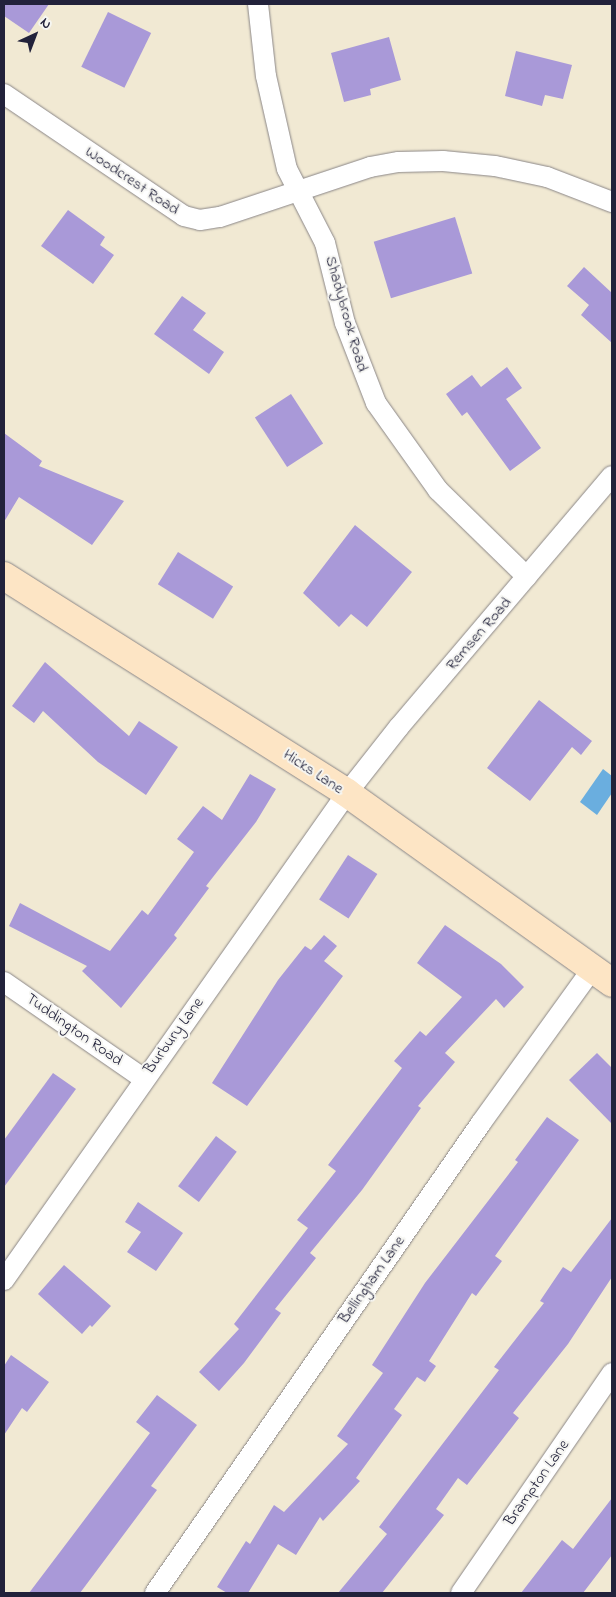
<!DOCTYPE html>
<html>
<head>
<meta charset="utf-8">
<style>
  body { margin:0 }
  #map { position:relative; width:616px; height:1597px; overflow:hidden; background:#f1e9d3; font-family:"Indie Flower",sans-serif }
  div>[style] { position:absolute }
  .water>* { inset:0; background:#6aaedf }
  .building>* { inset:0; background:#a999d8; transform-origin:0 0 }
  .roads { filter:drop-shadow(0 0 1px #8a8687) drop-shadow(0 0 1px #8a8687) }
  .street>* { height:20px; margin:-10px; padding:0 10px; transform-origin:10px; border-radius:10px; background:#fff }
  .secondary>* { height:28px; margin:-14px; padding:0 14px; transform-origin:14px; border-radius:14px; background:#fde5c5 }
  span { translate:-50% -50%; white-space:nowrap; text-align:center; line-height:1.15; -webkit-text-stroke:4px #f6f6f2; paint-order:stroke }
  .street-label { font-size:16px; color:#22223b }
  .frame { position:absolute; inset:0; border:5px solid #22223b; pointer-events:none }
  .north { position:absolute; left:10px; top:10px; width:50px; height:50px; -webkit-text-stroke:4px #f6f6f2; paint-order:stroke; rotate:43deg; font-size:14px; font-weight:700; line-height:20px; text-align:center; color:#22223b }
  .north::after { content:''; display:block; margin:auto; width:18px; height:22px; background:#22223b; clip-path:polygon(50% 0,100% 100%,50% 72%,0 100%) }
</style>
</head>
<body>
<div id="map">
  <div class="water">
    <i style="clip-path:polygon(603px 769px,612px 776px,612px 793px,597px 815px,580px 802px)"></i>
  </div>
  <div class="building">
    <i style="clip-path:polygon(4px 4px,49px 4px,29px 33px,4px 16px)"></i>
    <i style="left:108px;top:12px;width:48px;height:61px;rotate:26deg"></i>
    <i style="clip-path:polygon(389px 37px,401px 80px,370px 89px,371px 95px,344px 102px,331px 53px)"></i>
    <i style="clip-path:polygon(516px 51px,572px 65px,563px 99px,545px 95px,542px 106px,505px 96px)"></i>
    <i style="clip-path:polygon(68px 210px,105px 237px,100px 245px,114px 255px,93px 284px,41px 246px)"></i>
    <i style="left:455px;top:217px;width:59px;height:85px;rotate:73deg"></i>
    <i style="clip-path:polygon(584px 267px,612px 293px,612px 343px,581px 315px,589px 305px,567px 286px)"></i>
    <i style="clip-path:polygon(182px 296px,206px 313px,193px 330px,224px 352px,209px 374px,154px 334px)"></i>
    <i style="clip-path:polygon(507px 367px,522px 388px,506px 399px,541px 448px,510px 471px,467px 412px,462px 416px,446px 394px,472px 375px,481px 387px)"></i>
    <i style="left:291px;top:394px;width:59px;height:43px;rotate:57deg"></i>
    <i style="clip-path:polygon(4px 433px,42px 461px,39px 466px,124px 501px,92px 545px,19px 497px,4px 522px)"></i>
    <i style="clip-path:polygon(355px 525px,412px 572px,367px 627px,351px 614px,339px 627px,303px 593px)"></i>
    <i style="left:178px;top:552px;width:65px;height:38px;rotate:32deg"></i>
    <i style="clip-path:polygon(45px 662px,129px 736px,139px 721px,178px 747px,146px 795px,98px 762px,43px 711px,34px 723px,12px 706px)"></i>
    <i style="clip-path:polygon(539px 700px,592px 741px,581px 755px,572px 747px,530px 801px,487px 768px)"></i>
    <i style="clip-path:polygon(250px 774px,276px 789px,256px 822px,206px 886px,209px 888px,174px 935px,177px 938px,121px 1008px,82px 971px,87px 966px,9px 926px,20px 903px,110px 951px,142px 910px,148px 915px,194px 852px,177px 839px,203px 806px,222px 820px)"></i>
    <i style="left:348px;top:855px;width:35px;height:53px;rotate:33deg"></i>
    <i style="clip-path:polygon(445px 925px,501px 964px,524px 987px,504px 1008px,496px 999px,445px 1053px,455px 1062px,418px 1106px,421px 1108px,362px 1190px,310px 1253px,316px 1258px,275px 1309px,281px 1313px,244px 1363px,219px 1391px,199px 1372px,239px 1329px,234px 1324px,308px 1228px,297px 1220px,336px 1171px,328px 1165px,402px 1068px,394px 1061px,420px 1031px,426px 1036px,462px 997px,417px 963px)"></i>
    <i style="clip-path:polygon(324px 935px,337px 946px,324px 961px,343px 976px,247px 1106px,212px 1083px,278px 980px,305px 946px,311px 950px)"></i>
    <i style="clip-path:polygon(597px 1053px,612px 1068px,612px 1124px,569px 1080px)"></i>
    <i style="clip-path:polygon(53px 1073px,76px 1089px,4px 1187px,4px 1140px)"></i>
    <i style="clip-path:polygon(547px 1117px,579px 1140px,495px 1256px,502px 1261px,476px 1296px,472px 1293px,429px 1361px,436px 1366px,425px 1382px,417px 1377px,394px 1409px,402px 1415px,356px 1478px,360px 1481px,323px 1521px,320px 1517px,296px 1555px,278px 1544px,248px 1593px,227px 1593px,217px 1587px,246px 1541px,250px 1544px,274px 1505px,284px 1512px,348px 1444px,337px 1436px,383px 1373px,372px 1365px,425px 1283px,518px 1162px,515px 1160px)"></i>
    <i style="left:216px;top:1136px;width:26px;height:63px;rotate:37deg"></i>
    <i style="clip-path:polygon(138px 1202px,183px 1233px,156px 1271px,127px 1252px,141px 1232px,125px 1222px)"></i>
    <i style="clip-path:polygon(612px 1218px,612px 1277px,568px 1344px,513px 1413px,519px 1418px,467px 1485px,458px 1478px,436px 1509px,444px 1515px,382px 1593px,338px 1593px,387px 1534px,379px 1527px,499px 1370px,494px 1367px,544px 1303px,540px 1301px,563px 1267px,571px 1272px)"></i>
    <i style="clip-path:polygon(64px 1265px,111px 1306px,92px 1327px,90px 1325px,82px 1334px,38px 1294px)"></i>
    <i style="clip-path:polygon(11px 1355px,49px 1382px,27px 1412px,22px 1408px,4px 1435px,4px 1366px)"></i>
    <i style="clip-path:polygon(157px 1395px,197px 1425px,151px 1486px,157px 1490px,80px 1593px,29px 1593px,150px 1433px,136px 1422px)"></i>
    <i style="clip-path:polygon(612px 1498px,612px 1555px,583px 1593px,521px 1593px,562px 1540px,573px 1549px)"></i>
  </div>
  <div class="roads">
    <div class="street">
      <i style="left:258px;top:4px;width:72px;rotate:83.7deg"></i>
      <i style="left:266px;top:76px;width:95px;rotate:77.3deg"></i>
      <i style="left:287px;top:169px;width:83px;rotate:62.8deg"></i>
      <i style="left:325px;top:243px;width:82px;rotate:76deg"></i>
      <i style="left:345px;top:323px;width:86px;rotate:68.8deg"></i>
      <i style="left:376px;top:403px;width:107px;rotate:54.5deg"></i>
      <i style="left:438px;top:490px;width:124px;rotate:44.3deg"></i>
      <i style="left:4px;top:94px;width:217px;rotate:34.1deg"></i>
      <i style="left:184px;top:216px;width:16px;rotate:14deg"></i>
      <i style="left:200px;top:220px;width:20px;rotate:-9deg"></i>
      <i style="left:220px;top:217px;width:158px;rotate:-18.4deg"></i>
      <i style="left:370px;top:167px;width:29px;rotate:-10deg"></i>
      <i style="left:399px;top:162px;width:44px;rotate:-1.3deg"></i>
      <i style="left:443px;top:161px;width:52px;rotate:5.5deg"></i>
      <i style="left:495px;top:166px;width:53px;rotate:11.9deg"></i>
      <i style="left:547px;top:177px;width:70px;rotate:21deg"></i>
      <i style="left:4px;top:982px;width:170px;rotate:34.7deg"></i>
      <i style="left:4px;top:1280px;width:596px;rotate:-54.84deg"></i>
      <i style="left:347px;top:793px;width:84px;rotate:-51.8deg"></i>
      <i style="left:399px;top:727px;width:329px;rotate:-49.7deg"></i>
      <i style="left:155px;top:1593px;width:572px;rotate:-55.25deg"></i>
      <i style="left:481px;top:1123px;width:190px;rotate:-54.2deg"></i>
      <i style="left:461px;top:1593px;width:267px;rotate:-55.5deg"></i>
    </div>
    <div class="secondary">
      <i style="left:4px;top:576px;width:406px;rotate:32.3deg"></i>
      <i style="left:347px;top:793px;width:326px;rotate:35.6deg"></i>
    </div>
  </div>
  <div class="street-label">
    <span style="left:132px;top:181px;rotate:34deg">Woodcrest Road</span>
    <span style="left:346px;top:314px;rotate:74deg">Shadybrook Road</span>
    <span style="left:479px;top:634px;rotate:-49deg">Remsen Road</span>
    <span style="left:313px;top:772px;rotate:33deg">Hicks Lane</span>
    <span style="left:74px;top:1030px;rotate:35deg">Tuddington Road</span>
    <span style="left:174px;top:1036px;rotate:-54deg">Burbury Lane</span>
    <span style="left:372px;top:1280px;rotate:-55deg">Bellingham Lane</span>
    <span style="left:537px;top:1483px;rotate:-55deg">Brampton Lane</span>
  </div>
  <div class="frame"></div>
  <div class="north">N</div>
</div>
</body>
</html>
